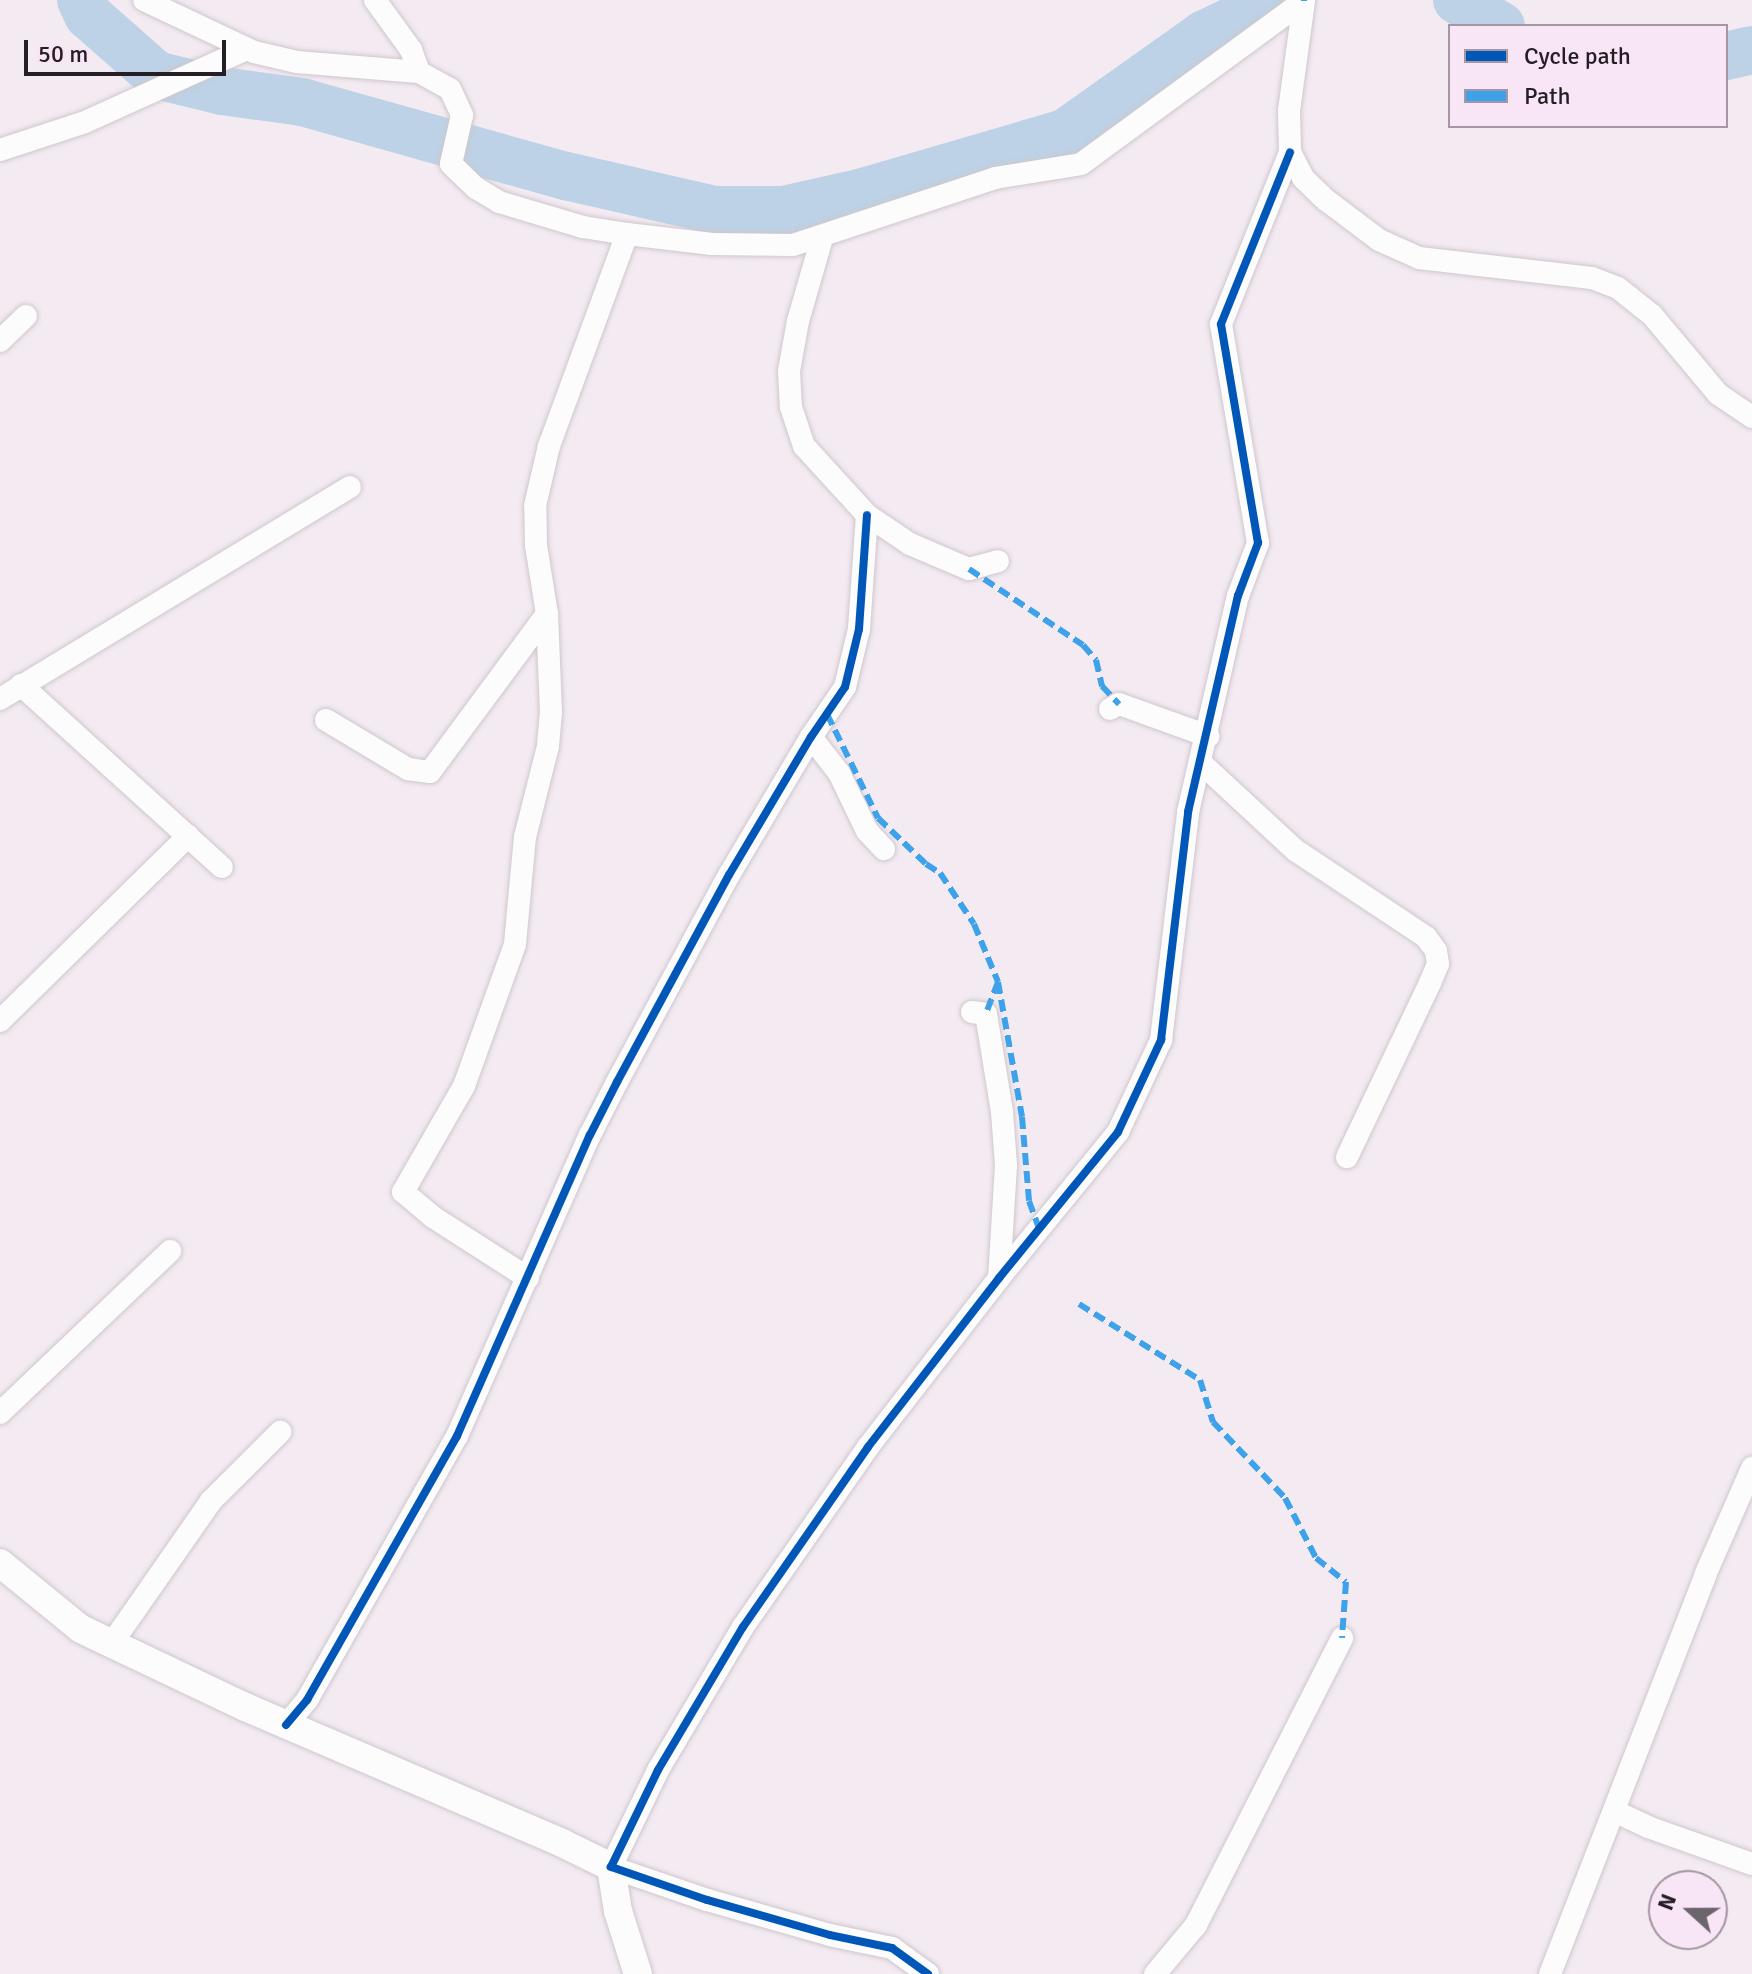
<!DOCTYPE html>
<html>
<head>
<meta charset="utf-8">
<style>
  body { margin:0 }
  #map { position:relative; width:1752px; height:1974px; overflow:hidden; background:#f4eaf2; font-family:Signika,sans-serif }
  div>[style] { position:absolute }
  .river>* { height:48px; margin:-24px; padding:0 24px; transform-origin:24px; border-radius:24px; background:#bdd2e6 }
  .roads { filter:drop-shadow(0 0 2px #cec7cd) drop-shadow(0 0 2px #cec7cd) }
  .minor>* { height:22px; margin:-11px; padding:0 11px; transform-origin:11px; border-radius:11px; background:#fdfcfd }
  .tertiary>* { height:28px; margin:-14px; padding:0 14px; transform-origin:14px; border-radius:14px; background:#fdfcfd }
  .quiet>* { height:6px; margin-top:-3px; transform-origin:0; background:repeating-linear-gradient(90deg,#3ea2eb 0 12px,transparent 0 18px) }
  .cycleway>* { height:8px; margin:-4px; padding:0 4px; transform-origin:4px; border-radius:4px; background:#0057b8 }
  span { translate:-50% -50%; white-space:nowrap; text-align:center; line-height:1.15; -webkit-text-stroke:8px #f8e6f6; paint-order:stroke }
  .legend { position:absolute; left:1448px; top:24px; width:280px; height:104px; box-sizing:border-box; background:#f8e6f6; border:2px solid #a496a2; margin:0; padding:10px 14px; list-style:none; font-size:24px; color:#251e24 }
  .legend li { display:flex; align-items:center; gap:16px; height:40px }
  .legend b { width:40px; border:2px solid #a496a2 }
  .north { position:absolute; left:1648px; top:1870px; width:80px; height:80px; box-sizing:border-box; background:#f8e6f6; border:2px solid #a496a2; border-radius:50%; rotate:291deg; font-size:22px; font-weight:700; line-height:32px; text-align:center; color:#251e24 }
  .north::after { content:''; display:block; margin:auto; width:28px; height:36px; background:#6d656c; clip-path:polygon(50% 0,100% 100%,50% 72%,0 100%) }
  .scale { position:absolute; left:24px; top:40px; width:202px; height:36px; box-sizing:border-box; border:4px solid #251e24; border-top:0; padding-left:10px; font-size:24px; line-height:28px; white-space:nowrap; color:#251e24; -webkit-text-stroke:6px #f8e6f6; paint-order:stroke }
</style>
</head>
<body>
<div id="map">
  <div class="river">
    <i style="left:81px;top:0;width:17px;rotate:65deg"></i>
    <i style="left:88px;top:15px;width:91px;rotate:41.4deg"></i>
    <i style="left:156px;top:75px;width:68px;rotate:13.6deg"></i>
    <i style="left:222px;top:91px;width:81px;rotate:7.8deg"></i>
    <i style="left:302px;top:102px;width:274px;rotate:15.7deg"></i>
    <i style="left:566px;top:176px;width:153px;rotate:12.9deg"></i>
    <i style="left:715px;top:210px;width:69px"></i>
    <i style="left:784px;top:210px;width:81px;rotate:-12.8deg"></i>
    <i style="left:863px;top:192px;width:210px;rotate:-16.3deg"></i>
    <i style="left:1065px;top:133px;width:171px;rotate:-35.3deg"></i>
    <i style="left:1205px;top:34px;width:79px;rotate:-25.6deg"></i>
    <i style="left:1457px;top:0;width:51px;rotate:30.6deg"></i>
    <i style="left:1726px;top:56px;width:27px;rotate:-13deg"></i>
  </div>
  <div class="roads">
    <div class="minor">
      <i style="left:144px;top:0;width:122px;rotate:25.3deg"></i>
      <i style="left:254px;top:52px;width:44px;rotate:13.1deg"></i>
      <i style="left:297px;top:62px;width:122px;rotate:4.7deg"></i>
      <i style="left:419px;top:72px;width:35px;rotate:29deg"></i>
      <i style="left:450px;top:89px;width:29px;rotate:65deg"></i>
      <i style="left:462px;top:115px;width:50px;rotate:102.7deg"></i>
      <i style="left:451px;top:164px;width:35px;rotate:44deg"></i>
      <i style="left:476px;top:188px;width:27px;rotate:31deg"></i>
      <i style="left:499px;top:202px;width:88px;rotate:16.6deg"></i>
      <i style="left:583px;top:227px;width:45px;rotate:9deg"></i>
      <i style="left:627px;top:234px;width:86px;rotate:6.7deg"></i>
      <i style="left:712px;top:244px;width:81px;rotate:0.7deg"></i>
      <i style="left:793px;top:245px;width:213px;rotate:-18.3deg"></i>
      <i style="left:995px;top:178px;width:87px;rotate:-9.2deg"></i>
      <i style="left:1081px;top:164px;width:276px;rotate:-36.2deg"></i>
      <i style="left:375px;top:0;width:62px;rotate:54.2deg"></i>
      <i style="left:411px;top:50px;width:23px;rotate:70deg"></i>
      <i style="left:1304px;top:1px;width:111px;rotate:97.8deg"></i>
      <i style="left:1289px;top:111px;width:41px;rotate:88.6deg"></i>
      <i style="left:1290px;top:152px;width:29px;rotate:63deg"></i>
      <i style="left:1303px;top:178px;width:32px;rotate:44deg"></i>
      <i style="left:1326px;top:200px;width:66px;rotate:37deg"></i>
      <i style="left:1379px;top:240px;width:44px;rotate:24.2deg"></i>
      <i style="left:1419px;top:258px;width:174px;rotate:6.6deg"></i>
      <i style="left:1592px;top:278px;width:28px;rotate:21deg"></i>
      <i style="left:1618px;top:288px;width:43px;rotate:38.5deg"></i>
      <i style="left:1652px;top:315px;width:103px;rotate:50.1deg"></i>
      <i style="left:1718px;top:394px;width:41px;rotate:34.1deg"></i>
      <i style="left:0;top:150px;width:89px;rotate:-18.2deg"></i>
      <i style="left:85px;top:122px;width:178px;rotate:-24.3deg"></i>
      <i style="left:822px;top:238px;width:86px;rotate:106.1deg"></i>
      <i style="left:798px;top:321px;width:51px;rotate:100.2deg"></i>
      <i style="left:789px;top:371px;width:36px;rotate:87deg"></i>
      <i style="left:791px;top:407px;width:41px;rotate:71.6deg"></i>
      <i style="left:804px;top:446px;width:93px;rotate:47.6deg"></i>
      <i style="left:867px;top:515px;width:52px;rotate:34deg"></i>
      <i style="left:910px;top:544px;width:64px;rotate:23deg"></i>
      <i style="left:969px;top:569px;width:30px;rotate:-15deg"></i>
      <i style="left:0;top:341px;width:36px;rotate:-44deg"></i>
      <i style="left:21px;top:685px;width:271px;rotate:42.2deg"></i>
      <i style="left:0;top:699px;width:409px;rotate:-31.2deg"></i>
      <i style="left:1110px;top:709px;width:10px;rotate:-29deg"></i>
      <i style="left:1119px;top:704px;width:95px;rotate:19.8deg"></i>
      <i style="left:326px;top:720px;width:96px;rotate:30.9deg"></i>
      <i style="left:408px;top:769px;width:22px;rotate:8deg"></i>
      <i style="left:430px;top:772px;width:197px;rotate:-53.5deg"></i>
      <i style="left:811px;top:737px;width:46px;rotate:52.1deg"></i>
      <i style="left:839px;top:773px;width:64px;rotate:64.2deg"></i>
      <i style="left:867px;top:831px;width:25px;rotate:47deg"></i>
      <i style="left:1200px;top:762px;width:129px;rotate:42.8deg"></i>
      <i style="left:1295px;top:850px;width:157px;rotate:33.6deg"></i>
      <i style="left:1426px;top:937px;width:17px;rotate:54deg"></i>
      <i style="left:1436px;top:951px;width:13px;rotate:81deg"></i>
      <i style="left:1438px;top:964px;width:21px;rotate:113deg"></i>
      <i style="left:1430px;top:983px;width:193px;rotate:115.5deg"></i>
      <i style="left:972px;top:1012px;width:14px;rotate:8deg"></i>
      <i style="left:986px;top:1014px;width:99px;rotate:80.7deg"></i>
      <i style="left:1002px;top:1112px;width:53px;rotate:85.7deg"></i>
      <i style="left:1006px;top:1165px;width:113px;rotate:93.5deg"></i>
      <i style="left:0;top:1021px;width:264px;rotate:-44.5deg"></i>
      <i style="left:528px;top:1278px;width:113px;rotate:-147.3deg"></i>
      <i style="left:433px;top:1217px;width:39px;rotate:-140deg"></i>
      <i style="left:403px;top:1192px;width:122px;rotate:-60.1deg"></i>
      <i style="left:464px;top:1086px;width:151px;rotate:-70.2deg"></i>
      <i style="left:515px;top:944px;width:107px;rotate:-84.7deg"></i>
      <i style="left:525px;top:837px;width:94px;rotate:-75.8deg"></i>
      <i style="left:548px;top:746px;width:33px;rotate:-85deg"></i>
      <i style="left:551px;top:713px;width:99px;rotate:-92.3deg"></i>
      <i style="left:547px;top:614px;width:70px;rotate:-99.1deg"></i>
      <i style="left:536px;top:545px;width:39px;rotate:-91deg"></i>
      <i style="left:535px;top:506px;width:62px;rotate:-76.9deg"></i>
      <i style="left:549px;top:446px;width:226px;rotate:-69.8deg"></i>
      <i style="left:0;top:1413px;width:235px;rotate:-43.6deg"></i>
      <i style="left:112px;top:1643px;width:173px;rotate:-55.1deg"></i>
      <i style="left:211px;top:1501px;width:98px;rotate:-45deg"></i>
      <i style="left:286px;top:1725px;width:33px;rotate:-50deg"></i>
      <i style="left:307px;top:1700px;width:304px;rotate:-60.4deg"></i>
      <i style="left:457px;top:1436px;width:329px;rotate:-66.2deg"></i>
      <i style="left:590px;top:1135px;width:59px;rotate:-63deg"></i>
      <i style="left:617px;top:1082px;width:235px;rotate:-61.6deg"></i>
      <i style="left:729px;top:875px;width:161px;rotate:-59.3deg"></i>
      <i style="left:811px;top:737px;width:60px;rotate:-55.8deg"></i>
      <i style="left:845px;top:687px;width:60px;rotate:-76.4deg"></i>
      <i style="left:859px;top:629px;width:114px;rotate:-86deg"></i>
      <i style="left:1614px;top:1811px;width:38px;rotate:25deg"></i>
      <i style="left:1648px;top:1827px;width:110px;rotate:19.6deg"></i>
      <i style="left:928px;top:1974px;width:44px;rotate:-144.2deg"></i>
      <i style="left:892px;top:1948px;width:63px;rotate:-168.2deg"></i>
      <i style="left:830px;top:1935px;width:128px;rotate:-164.1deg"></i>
      <i style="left:707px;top:1900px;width:102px;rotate:-161deg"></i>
      <i style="left:611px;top:1867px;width:108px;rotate:-64.1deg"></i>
      <i style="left:658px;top:1770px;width:166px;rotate:-59.3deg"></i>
      <i style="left:743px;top:1627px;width:219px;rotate:-55.2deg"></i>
      <i style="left:868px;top:1447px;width:214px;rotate:-52.2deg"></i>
      <i style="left:999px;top:1278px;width:188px;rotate:-50.8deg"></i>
      <i style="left:1118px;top:1132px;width:102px;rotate:-64.9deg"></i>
      <i style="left:1161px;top:1040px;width:230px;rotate:-83.2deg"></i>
      <i style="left:1188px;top:812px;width:222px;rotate:-77deg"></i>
      <i style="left:1238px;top:596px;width:57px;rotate:-69.3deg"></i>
      <i style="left:1258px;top:543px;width:222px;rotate:-99.6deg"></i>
      <i style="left:1221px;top:324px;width:185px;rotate:-68.1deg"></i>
      <i style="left:1155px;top:1974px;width:64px;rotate:-50.1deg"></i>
      <i style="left:1196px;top:1925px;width:322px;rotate:-63deg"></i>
      <i style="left:1550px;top:1974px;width:430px;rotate:-68.7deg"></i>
      <i style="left:1706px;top:1573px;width:115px;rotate:-66.3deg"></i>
    </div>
    <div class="tertiary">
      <i style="left:0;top:1563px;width:104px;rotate:39.2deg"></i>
      <i style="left:81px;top:1629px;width:182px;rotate:25.4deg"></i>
      <i style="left:245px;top:1707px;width:345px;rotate:23.2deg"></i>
      <i style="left:562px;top:1843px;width:55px;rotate:26.1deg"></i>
      <i style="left:611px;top:1867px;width:45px;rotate:81deg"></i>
      <i style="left:618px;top:1911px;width:66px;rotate:72.4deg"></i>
    </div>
  </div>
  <div class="quiet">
    <i style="left:1304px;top:1px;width:1px;rotate:-90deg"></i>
    <i style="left:969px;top:569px;width:137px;rotate:33.7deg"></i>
    <i style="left:1083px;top:645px;width:20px;rotate:49deg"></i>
    <i style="left:1096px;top:660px;width:27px;rotate:77deg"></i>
    <i style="left:1102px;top:686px;width:25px;rotate:47deg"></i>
    <i style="left:827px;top:714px;width:116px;rotate:63.9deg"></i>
    <i style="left:878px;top:818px;width:66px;rotate:43.8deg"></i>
    <i style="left:926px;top:864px;width:17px;rotate:33deg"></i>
    <i style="left:940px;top:873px;width:61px;rotate:56.3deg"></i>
    <i style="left:974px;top:924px;width:63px;rotate:67.5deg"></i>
    <i style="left:998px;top:982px;width:34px;rotate:111deg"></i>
    <i style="left:998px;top:982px;width:137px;rotate:79.9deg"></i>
    <i style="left:1022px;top:1117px;width:84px;rotate:85.2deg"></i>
    <i style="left:1029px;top:1201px;width:32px;rotate:70deg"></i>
    <i style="left:1079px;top:1304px;width:143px;rotate:32.1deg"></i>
    <i style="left:1200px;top:1380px;width:44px;rotate:72.8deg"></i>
    <i style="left:1213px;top:1422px;width:105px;rotate:46.5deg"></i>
    <i style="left:1285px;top:1498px;width:68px;rotate:62.7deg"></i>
    <i style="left:1316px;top:1558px;width:38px;rotate:39deg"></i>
    <i style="left:1346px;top:1582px;width:56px;rotate:94.1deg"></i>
  </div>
  <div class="cycleway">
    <i style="left:286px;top:1725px;width:33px;rotate:-50deg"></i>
    <i style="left:307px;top:1700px;width:304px;rotate:-60.4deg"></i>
    <i style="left:457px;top:1436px;width:329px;rotate:-66.2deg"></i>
    <i style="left:590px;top:1135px;width:59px;rotate:-63deg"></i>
    <i style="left:617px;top:1082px;width:235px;rotate:-61.6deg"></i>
    <i style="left:729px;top:875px;width:161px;rotate:-59.3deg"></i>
    <i style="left:811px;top:737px;width:60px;rotate:-55.8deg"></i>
    <i style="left:845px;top:687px;width:60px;rotate:-76.4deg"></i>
    <i style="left:859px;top:629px;width:114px;rotate:-86deg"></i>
    <i style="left:928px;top:1974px;width:44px;rotate:-144.2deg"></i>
    <i style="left:892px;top:1948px;width:63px;rotate:-168.2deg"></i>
    <i style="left:830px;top:1935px;width:128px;rotate:-164.1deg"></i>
    <i style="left:707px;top:1900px;width:102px;rotate:-161deg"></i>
    <i style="left:611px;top:1867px;width:108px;rotate:-64.1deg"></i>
    <i style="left:658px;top:1770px;width:166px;rotate:-59.3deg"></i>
    <i style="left:743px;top:1627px;width:219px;rotate:-55.2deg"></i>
    <i style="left:868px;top:1447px;width:214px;rotate:-52.2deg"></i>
    <i style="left:999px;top:1278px;width:188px;rotate:-50.8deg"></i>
    <i style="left:1118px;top:1132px;width:102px;rotate:-64.9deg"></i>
    <i style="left:1161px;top:1040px;width:230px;rotate:-83.2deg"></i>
    <i style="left:1188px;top:812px;width:222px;rotate:-77deg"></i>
    <i style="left:1238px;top:596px;width:57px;rotate:-69.3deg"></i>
    <i style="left:1258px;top:543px;width:222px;rotate:-99.6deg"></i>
    <i style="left:1221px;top:324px;width:185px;rotate:-68.1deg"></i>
  </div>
  <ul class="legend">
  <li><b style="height:10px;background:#0057b8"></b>Cycle path</li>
  <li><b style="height:10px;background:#3ea2eb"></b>Path</li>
  </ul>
  <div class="north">N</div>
  <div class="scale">50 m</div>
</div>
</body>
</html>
